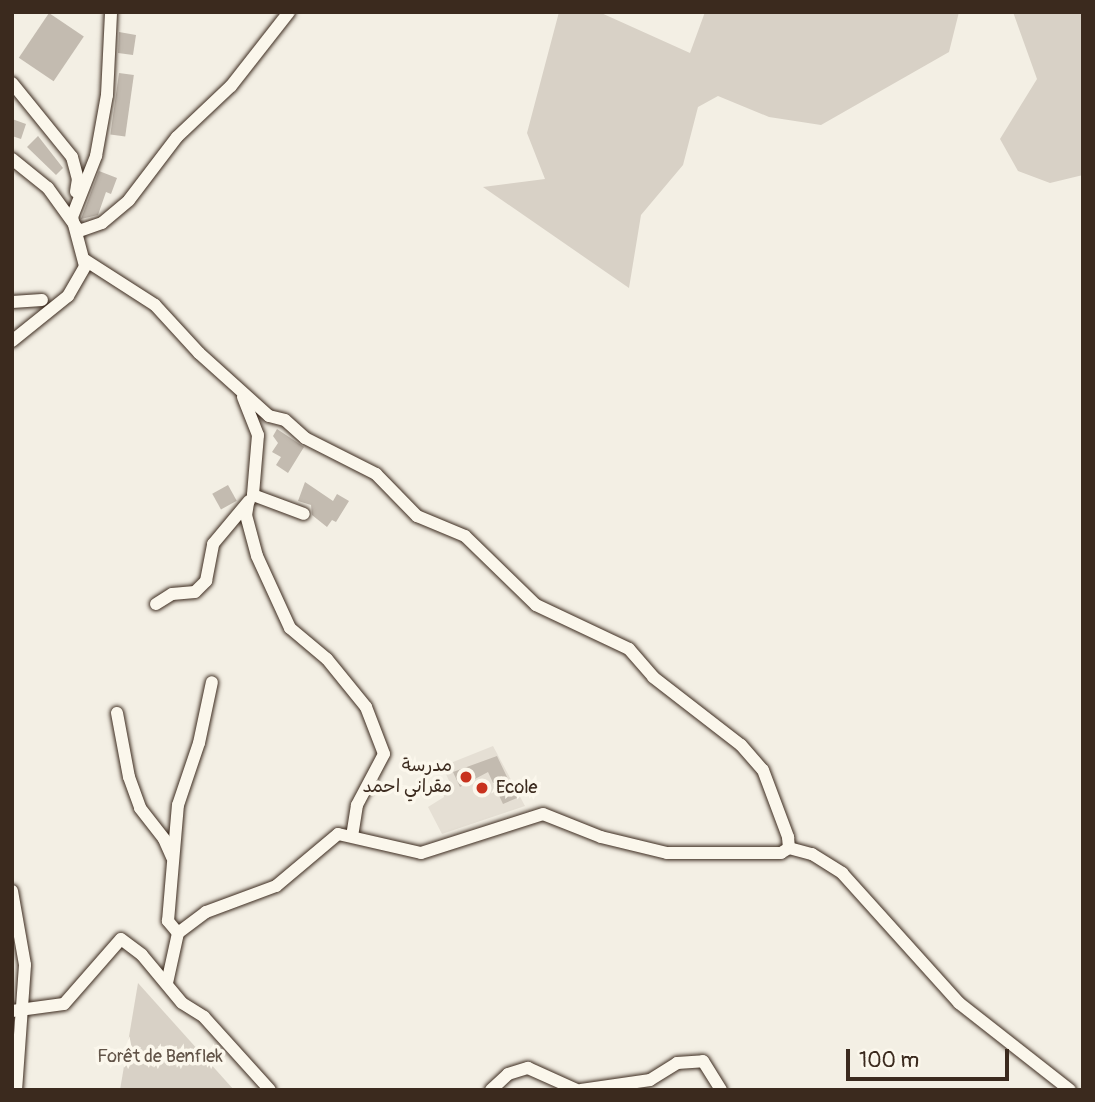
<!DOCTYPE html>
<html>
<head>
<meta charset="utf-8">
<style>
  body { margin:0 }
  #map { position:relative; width:1095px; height:1102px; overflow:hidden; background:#f3efe4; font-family:Pangolin,"Playpen Sans Arabic",sans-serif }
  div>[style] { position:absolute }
  .built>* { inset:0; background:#e5dfd4 }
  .green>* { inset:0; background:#d8d1c6 }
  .building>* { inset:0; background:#c3bbb0; transform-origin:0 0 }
  .roads { filter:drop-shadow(0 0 2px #3b2a1e) drop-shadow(0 0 2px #3b2a1e) }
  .minor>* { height:12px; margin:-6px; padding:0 6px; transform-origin:6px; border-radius:6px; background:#fbf7ec }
  .dots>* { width:19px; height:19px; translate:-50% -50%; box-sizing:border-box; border:4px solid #fbf7ec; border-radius:50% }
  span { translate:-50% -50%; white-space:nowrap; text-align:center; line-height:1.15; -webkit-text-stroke:7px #fbf7ec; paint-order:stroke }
  .poi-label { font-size:18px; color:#3b2a1e }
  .right { translate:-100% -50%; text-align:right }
  .left { translate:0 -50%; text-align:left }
  .park-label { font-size:18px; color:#625448 }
  .frame { position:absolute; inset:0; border:14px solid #3b2a1e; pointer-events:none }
  .scale { position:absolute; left:846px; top:1049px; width:163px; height:32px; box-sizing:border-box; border:4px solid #3b2a1e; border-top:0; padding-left:9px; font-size:21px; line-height:24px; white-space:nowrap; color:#3b2a1e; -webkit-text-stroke:5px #fbf7ec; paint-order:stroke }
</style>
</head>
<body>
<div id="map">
  <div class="built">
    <i style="clip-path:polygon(493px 746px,525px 806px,442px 834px,428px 807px,444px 797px,443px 791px,451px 785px,445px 772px,448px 764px)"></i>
  </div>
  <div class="green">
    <i style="clip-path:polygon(559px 12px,599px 12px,690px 53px,705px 12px,959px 12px,949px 52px,821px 125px,769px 117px,718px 96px,698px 107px,683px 165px,641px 215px,629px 288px,483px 187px,545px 179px,527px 133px)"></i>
    <i style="clip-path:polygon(1013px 12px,1083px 12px,1083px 175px,1050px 183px,1018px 171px,1000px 139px,1037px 79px)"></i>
    <i style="clip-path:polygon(138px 983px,234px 1090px,120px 1090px)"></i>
  </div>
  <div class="building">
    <i style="left:49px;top:13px;width:42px;height:54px;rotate:34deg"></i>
    <i style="clip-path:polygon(119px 32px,136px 35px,133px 55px,118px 53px)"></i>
    <i style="left:119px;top:73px;width:15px;height:62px;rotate:8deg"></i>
    <i style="clip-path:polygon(12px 119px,26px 124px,21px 139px,12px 136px)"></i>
    <i style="clip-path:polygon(38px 136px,63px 168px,56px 175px,27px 147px)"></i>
    <i style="clip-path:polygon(99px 171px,117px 178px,111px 194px,106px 192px,98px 215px,81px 219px)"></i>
    <i style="clip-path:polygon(277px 429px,304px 447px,288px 473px,276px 465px,281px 457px,272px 452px,278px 443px,273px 436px)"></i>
    <i style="clip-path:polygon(305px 482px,333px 501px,337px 494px,349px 501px,336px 522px,332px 520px,327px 527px,312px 515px,311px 505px,298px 501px)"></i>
    <i style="left:228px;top:485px;width:18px;height:18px;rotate:61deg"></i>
    <i style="clip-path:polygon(497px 756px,517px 798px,503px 804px,488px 772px,460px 787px,453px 772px)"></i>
  </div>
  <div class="roads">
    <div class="minor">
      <i style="left:12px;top:83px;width:95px;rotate:51deg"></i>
      <i style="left:72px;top:157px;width:23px;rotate:75deg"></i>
      <i style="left:78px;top:179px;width:13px;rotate:99deg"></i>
      <i style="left:12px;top:159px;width:46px;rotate:38.9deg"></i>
      <i style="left:48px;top:188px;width:53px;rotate:54.2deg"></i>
      <i style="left:79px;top:231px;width:24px;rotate:-19deg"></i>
      <i style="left:102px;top:223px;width:35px;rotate:-40deg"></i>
      <i style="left:129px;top:200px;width:79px;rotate:-52.7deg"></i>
      <i style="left:177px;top:137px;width:74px;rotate:-43.4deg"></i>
      <i style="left:231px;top:86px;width:94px;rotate:-51.9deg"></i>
      <i style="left:85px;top:260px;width:83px;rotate:32.7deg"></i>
      <i style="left:155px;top:305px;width:65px;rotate:47.5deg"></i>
      <i style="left:199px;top:353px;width:94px;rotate:42deg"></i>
      <i style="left:269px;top:416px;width:16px;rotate:14deg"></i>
      <i style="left:285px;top:420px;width:27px;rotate:42deg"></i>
      <i style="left:305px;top:438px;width:80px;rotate:26.9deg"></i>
      <i style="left:376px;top:474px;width:59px;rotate:45.7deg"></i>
      <i style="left:417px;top:516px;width:52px;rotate:22.6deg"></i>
      <i style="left:465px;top:536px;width:99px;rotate:44.2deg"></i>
      <i style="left:536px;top:605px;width:103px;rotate:25.3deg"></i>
      <i style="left:629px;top:649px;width:37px;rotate:49deg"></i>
      <i style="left:653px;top:677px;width:111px;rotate:37.7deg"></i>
      <i style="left:741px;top:745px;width:33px;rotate:49deg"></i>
      <i style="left:763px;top:770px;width:72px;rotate:69.5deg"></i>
      <i style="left:788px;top:837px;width:11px;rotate:85deg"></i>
      <i style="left:789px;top:848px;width:9px;rotate:148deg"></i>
      <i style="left:781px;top:853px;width:114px;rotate:180deg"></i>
      <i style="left:667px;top:853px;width:68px;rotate:-166.4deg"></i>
      <i style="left:601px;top:837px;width:62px;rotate:-158.4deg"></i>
      <i style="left:543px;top:814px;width:128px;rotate:162.3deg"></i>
      <i style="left:421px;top:853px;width:85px;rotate:-167.1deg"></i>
      <i style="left:338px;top:834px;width:81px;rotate:140deg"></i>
      <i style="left:276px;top:886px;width:75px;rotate:159.6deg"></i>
      <i style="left:206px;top:912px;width:35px;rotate:143deg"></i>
      <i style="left:178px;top:933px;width:51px;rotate:102.4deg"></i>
      <i style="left:12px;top:302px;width:30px;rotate:-4deg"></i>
      <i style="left:12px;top:341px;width:72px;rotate:-38.8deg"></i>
      <i style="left:68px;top:296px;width:34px;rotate:-60deg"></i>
      <i style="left:85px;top:266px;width:51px;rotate:-104.9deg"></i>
      <i style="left:72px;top:217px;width:66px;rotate:-68.5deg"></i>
      <i style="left:96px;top:156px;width:62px;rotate:-79.8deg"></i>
      <i style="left:107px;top:95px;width:83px;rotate:-87.2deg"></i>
      <i style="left:243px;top:397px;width:41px;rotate:68.5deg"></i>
      <i style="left:258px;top:435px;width:60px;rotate:94.8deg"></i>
      <i style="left:253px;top:495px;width:54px;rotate:20.4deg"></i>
      <i style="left:248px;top:503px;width:12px;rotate:99deg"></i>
      <i style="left:246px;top:515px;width:42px;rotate:75deg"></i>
      <i style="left:257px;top:556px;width:79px;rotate:65.4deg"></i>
      <i style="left:290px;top:628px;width:48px;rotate:40deg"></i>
      <i style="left:327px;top:659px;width:62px;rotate:50.9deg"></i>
      <i style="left:366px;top:707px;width:50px;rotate:69deg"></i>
      <i style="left:384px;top:754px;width:58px;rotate:117.9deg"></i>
      <i style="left:357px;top:805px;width:30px;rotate:99deg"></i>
      <i style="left:156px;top:604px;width:19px;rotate:-32deg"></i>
      <i style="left:172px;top:594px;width:23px;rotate:-5deg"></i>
      <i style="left:195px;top:592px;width:16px;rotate:-45deg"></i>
      <i style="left:206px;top:581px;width:38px;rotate:-79deg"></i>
      <i style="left:213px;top:544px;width:56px;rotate:-50.1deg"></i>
      <i style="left:117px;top:713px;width:65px;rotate:79.4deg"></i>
      <i style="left:129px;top:777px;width:33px;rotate:70deg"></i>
      <i style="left:140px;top:808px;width:39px;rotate:52deg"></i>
      <i style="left:164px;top:839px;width:20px;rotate:66deg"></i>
      <i style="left:789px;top:848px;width:24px;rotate:15deg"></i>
      <i style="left:812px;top:854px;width:36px;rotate:32deg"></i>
      <i style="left:842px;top:873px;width:175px;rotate:48deg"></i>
      <i style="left:959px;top:1003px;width:141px;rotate:38.1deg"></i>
      <i style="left:12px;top:891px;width:75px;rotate:80deg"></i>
      <i style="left:25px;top:965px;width:125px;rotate:94.1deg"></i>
      <i style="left:178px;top:933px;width:16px;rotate:-130deg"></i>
      <i style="left:168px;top:921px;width:116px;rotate:-85.1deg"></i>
      <i style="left:178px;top:805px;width:65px;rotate:-71.3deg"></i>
      <i style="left:199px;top:743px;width:62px;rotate:-78deg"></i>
      <i style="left:12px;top:1011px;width:52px;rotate:-7.7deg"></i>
      <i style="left:64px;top:1004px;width:86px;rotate:-48.8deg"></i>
      <i style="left:121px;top:939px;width:26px;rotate:37deg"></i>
      <i style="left:142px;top:955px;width:62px;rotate:50.2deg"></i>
      <i style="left:182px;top:1003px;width:26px;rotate:32deg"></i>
      <i style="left:204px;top:1017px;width:98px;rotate:47.9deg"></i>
      <i style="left:491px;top:1090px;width:23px;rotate:-43deg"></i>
      <i style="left:508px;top:1074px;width:21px;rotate:-17deg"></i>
      <i style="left:528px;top:1068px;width:54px;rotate:24.2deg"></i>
      <i style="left:581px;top:1090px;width:70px;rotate:-8.2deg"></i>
      <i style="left:650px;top:1080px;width:32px;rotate:-32deg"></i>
      <i style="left:677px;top:1063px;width:26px;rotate:-4deg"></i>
      <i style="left:703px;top:1061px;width:34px;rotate:58deg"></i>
    </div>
  </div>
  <div class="dots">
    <i style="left:466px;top:777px;background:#c8321e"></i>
    <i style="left:482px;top:788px;background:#c8321e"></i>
  </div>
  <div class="poi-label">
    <span class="right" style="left:452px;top:777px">مدرسة<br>مقراني احمد</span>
    <span class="left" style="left:496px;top:788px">Ecole</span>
  </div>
  <div class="park-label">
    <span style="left:160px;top:1057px">Forêt de Benflek</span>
  </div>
  <div class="frame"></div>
  <div class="scale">100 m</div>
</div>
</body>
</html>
